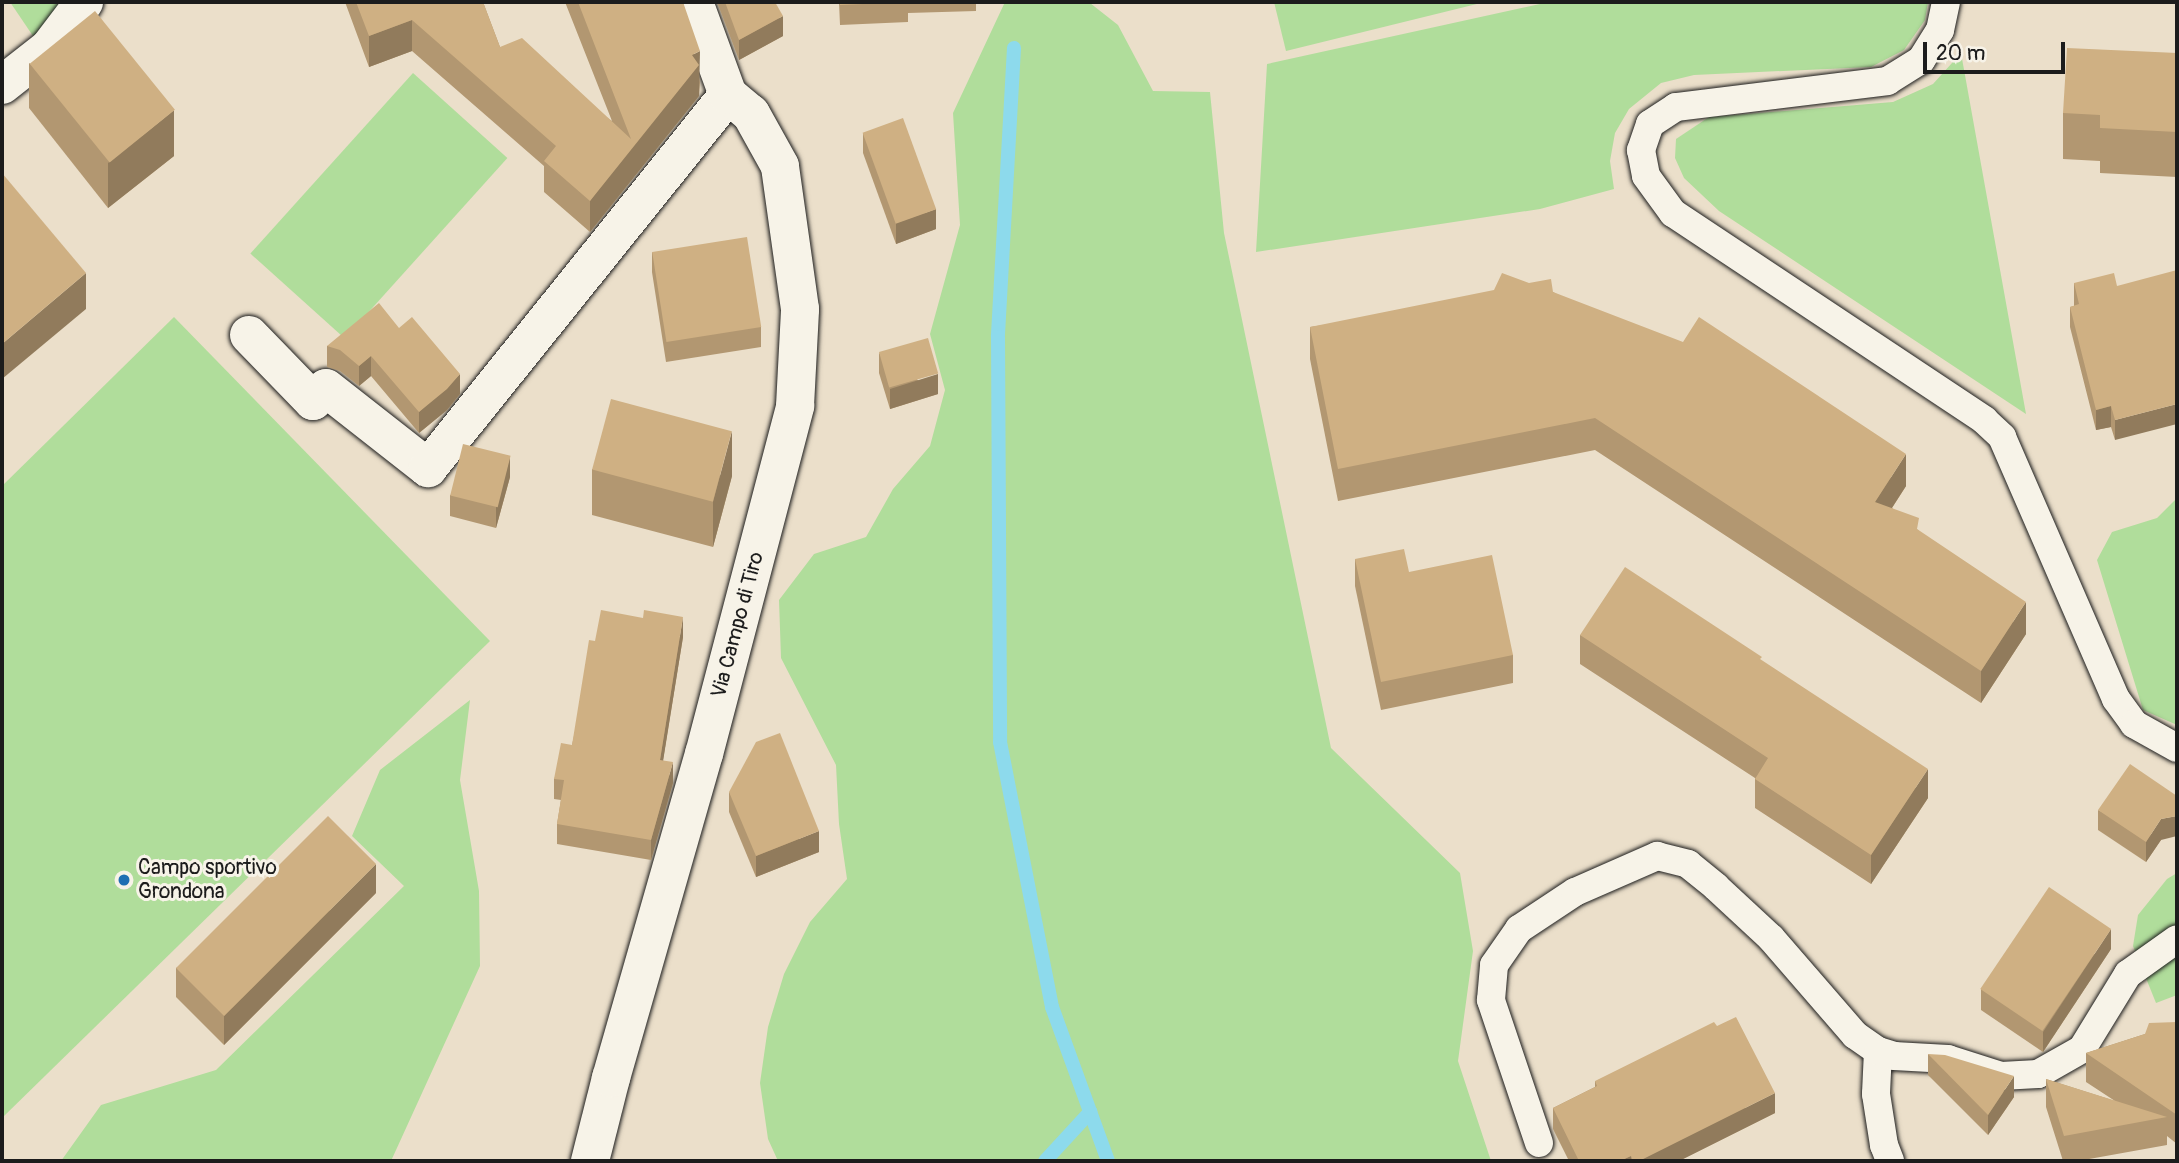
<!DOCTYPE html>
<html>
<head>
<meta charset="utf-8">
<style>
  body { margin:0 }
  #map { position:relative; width:2179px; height:1163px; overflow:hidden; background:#ebdfca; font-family:Pangolin,sans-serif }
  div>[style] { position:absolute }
  .green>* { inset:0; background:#b0dd9b; transform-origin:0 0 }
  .stream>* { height:14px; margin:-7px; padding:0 7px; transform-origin:7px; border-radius:7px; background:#8ddaec }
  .roads { filter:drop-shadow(0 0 2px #1c1c1c) drop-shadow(0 0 2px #1c1c1c) }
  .service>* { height:28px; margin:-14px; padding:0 14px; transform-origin:14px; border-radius:14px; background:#f7f3e8 }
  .minor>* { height:38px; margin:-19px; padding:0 19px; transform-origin:19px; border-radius:19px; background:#f7f3e8 }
  .tertiary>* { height:38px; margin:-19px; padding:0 19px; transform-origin:19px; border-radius:19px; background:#f7f3e8 }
  .wall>* { inset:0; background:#b29771 }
  .shaded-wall>* { inset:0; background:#917b5c }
  .building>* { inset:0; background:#cfb083; transform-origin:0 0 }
  .dots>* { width:19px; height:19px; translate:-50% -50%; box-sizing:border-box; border:4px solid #f7f3e8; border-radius:50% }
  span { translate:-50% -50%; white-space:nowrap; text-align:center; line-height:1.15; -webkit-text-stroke:6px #f7f3e8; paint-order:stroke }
  .street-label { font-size:21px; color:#1c1c1c }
  .poi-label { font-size:21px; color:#1c1c1c }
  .left { translate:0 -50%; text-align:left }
  .frame { position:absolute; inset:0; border:4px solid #1c1c1c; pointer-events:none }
  .scale { position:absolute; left:1923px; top:42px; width:142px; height:32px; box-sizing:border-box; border:4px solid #1c1c1c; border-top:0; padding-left:9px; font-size:21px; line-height:24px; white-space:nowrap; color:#1c1c1c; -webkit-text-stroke:5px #f7f3e8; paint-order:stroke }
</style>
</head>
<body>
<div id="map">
  <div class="green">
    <i style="clip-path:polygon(10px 2px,67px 2px,56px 18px,33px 36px)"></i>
    <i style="clip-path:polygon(1005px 2px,1090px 3px,1118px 25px,1153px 91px,1210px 92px,1224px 233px,1331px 748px,1460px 873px,1473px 951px,1458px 1061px,1491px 1161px,778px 1161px,768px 1139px,760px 1083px,768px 1027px,784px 974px,810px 922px,847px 879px,839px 824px,836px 765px,781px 658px,779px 600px,814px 554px,866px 537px,893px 489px,930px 446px,945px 390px,930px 334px,960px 225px,953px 113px)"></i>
    <i style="clip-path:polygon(1274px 2px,1485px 2px,1286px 51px)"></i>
    <i style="clip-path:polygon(1549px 2px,1928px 2px,1925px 20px,1904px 50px,1871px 67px,1694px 75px,1661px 83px,1629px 109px,1615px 133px,1610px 161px,1614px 189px,1540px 209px,1256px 252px,1267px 64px)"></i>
    <i style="clip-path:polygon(1961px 53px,2026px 414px,1719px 211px,1684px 178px,1675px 158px,1676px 139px,1709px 117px,1893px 102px,1933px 84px)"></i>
    <i style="left:413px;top:73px;width:127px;height:243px;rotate:42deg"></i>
    <i style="clip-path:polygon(174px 317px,490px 641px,2px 1118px,2px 486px)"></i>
    <i style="clip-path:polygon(2177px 498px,2177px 725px,2143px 710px,2097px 560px,2112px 532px,2157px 518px)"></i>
    <i style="clip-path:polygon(470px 700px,460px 780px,479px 891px,480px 966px,391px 1161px,61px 1161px,101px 1105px,216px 1070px,404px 886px,352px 836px,380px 770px)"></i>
    <i style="clip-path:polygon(2177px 873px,2177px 995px,2156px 1003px,2133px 946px,2138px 915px,2167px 879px)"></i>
  </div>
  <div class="stream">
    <i style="left:1014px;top:48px;width:289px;rotate:93.2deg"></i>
    <i style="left:998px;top:337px;width:405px;rotate:89.7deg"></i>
    <i style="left:1000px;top:742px;width:270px;rotate:78.9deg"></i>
    <i style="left:1052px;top:1007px;width:164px;rotate:70deg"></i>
    <i style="left:1045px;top:1161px;width:67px;rotate:-47.4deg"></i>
  </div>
  <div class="roads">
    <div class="service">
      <i style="left:1946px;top:2px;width:29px;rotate:102deg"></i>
      <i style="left:1940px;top:30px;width:36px;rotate:122deg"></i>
      <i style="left:1921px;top:60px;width:39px;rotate:148deg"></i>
      <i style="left:1888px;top:81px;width:214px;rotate:173deg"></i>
      <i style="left:1676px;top:107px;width:31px;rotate:147deg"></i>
      <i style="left:1650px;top:124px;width:28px;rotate:109deg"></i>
      <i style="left:1641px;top:150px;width:26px;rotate:79deg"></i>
      <i style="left:1646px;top:176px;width:46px;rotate:53.9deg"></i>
      <i style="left:1673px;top:213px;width:374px;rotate:33.6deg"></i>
      <i style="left:1984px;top:420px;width:25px;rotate:43deg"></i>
      <i style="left:2002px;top:437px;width:286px;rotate:66.5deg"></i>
      <i style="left:2116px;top:699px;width:31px;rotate:54deg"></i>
      <i style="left:2134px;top:724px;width:49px;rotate:29.2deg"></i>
      <i style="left:1878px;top:1051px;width:43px;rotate:92.7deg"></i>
      <i style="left:1876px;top:1094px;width:52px;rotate:81.1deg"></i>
      <i style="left:1884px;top:1145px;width:17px;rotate:69deg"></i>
      <i style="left:1539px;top:1143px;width:151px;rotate:-108.6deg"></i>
      <i style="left:1491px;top:1000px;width:35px;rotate:-85deg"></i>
      <i style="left:1494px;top:965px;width:44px;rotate:-55.2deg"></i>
      <i style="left:1519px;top:929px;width:67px;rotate:-33.5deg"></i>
      <i style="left:1575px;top:892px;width:90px;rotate:-23.7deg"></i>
      <i style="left:1657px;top:856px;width:32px;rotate:14deg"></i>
      <i style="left:1688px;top:864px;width:36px;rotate:39deg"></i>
      <i style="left:1716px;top:887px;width:75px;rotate:42.8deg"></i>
      <i style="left:1771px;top:938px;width:128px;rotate:49.1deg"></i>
      <i style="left:1855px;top:1035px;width:28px;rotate:35deg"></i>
      <i style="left:1878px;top:1051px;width:17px;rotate:17deg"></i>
      <i style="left:1894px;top:1056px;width:54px;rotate:3.2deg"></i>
      <i style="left:1948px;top:1059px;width:56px;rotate:17.8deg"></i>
      <i style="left:2001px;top:1076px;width:37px;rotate:-3deg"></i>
      <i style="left:2038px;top:1074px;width:51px;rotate:-29.6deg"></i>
      <i style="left:2082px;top:1049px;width:88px;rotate:-58.5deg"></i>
      <i style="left:2128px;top:974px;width:60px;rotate:-35.5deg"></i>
    </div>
    <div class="minor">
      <i style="left:249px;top:335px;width:92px;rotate:45.9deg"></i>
      <i style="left:313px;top:401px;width:18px;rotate:-45deg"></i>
      <i style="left:326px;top:388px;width:130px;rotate:38.1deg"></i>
      <i style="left:428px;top:468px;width:479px;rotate:-51.2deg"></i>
      <i style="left:590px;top:1161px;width:86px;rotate:-75.8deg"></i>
      <i style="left:611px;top:1078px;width:337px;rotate:-74deg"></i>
      <i style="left:704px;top:754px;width:360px;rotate:-75.3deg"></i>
      <i style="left:795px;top:406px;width:97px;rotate:-87deg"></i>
      <i style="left:800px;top:309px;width:144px;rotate:-98deg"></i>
      <i style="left:780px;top:166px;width:60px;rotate:-119.1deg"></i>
      <i style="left:751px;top:114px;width:30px;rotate:-140deg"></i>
      <i style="left:728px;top:95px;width:99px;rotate:-110.1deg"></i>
    </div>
    <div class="tertiary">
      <i style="left:2px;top:85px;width:60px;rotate:-38.2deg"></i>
      <i style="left:49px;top:48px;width:58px;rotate:-52.7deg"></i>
    </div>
  </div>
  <div class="wall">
    <i style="clip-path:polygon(345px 2px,483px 2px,500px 47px,612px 121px,565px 2px,683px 2px,700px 82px,699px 96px,590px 232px,544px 192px,544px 166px,412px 51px,369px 67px)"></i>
    <i style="clip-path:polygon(717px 2px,775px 2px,783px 36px,739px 60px)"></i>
    <i style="clip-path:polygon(839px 2px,976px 2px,976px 11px,908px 13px,908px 22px,840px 25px)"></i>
    <i style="clip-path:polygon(2177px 53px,2177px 177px,2100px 173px,2100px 161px,2063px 159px,2063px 113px)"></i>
    <i style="clip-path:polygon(29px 63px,174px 156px,108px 208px,29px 108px)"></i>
    <i style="clip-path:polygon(863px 133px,936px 229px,896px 244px,863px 153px)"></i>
    <i style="clip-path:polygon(652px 252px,761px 327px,761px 347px,666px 362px,652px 272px)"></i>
    <i style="clip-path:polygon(2074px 283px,2117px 286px,2115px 440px,2111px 427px,2096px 430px,2070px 327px,2070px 307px,2074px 306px)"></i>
    <i style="clip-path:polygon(1553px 292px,1906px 486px,1892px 508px,1919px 531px,2026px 634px,1981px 703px,1595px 450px,1338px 501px,1310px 359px,1310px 327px)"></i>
    <i style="clip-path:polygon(399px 328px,460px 394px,447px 410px,419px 433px,371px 376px,359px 386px,340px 371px,327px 367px,327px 346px)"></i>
    <i style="clip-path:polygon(879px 353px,938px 394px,890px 409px,879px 373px)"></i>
    <i style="clip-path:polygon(592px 469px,732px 476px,713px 547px,592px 515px)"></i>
    <i style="clip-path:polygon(510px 477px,496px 528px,450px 516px,450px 495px)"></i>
    <i style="clip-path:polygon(1355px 559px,1513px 655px,1513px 683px,1381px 710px,1355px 586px)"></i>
    <i style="clip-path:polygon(1580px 635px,1762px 661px,1928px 798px,1871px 884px,1755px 808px,1755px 778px,1580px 664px)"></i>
    <i style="clip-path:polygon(683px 637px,663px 760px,673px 783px,651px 860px,557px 844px,557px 824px,561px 800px,554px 799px,554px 779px,572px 745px,595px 641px)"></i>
    <i style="clip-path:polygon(729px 792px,819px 852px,756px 877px,729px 812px)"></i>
    <i style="clip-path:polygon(2098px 810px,2161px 840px,2146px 862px,2098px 830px)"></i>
    <i style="clip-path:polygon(376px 893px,224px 1045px,176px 997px,176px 968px)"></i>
    <i style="clip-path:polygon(2111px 949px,2043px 1052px,1981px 1010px,1981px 989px)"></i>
    <i style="clip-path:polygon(2177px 1022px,2177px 1144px,2167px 1136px,2167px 1145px,2078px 1161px,2063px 1161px,2046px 1107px,2046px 1079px,2115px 1101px,2086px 1082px,2086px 1053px,2145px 1034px)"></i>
    <i style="clip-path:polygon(1928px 1054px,2014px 1097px,1988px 1135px,1928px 1075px)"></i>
    <i style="clip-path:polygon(1595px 1081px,1775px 1113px,1679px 1161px,1569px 1161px,1553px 1129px,1553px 1108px,1595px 1087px)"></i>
  </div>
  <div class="shaded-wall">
    <i style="clip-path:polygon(783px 16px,783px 36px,739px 60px,739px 40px)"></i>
    <i style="clip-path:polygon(412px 20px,412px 51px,369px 67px,369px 36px)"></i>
    <i style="clip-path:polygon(700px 51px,699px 96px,590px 232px,590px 201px,692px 55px)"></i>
    <i style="clip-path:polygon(174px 110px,174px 156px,108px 208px,108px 163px)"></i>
    <i style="clip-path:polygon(936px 209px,936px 229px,896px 244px,896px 223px)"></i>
    <i style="clip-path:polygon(86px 273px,86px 309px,2px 379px,2px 344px)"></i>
    <i style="clip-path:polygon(371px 356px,371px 376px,359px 386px,359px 366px)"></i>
    <i style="clip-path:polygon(460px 374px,460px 394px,447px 410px,419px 433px,419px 412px)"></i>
    <i style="clip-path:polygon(938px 374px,938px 394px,890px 409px,890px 389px)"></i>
    <i style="clip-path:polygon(2177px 404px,2177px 424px,2115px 440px,2115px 420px)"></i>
    <i style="clip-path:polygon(2111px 406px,2111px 427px,2096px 430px,2096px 410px)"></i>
    <i style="clip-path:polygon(732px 431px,732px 476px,713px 547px,713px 502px)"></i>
    <i style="clip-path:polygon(1906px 454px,1906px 486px,1875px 534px,1875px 502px)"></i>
    <i style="clip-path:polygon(510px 456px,510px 477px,496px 528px,496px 508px)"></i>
    <i style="clip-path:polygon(2026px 602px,2026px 634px,1981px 703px,1981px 671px)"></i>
    <i style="clip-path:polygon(683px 617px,683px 637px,660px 780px,660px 760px)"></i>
    <i style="clip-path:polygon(673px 762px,673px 783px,651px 860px,651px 840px)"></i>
    <i style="clip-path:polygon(1928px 769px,1928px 798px,1871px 884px,1871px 855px)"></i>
    <i style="clip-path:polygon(2177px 816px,2177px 836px,2161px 840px,2146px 862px,2146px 842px,2161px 819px)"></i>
    <i style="clip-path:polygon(819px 831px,819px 852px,756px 877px,756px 856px)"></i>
    <i style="clip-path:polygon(376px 864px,376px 893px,224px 1045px,224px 1016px)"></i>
    <i style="clip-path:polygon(2111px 929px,2111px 949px,2043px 1052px,2043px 1032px)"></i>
    <i style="clip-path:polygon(2014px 1076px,2014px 1097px,1988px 1135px,1988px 1115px)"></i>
    <i style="clip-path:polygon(1775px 1093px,1775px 1113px,1679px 1161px,1639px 1161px)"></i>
    <i style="clip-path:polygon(1631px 1156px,1631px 1161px,1620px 1161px)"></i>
  </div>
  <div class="building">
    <i style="clip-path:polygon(356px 2px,483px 2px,500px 47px,522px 38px,631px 139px,578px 2px,683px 2px,700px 51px,692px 55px,699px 65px,590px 201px,544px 161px,556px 146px,412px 20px,369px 36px)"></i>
    <i style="clip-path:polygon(725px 2px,775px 2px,783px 16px,739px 40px)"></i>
    <i style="clip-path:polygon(840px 2px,908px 2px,840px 5px)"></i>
    <i style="left:95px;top:11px;width:127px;height:84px;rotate:51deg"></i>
    <i style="clip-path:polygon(2067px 48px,2177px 53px,2177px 132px,2100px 128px,2100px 115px,2063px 113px)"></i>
    <i style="left:903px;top:118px;width:97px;height:43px;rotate:70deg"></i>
    <i style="clip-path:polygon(2px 173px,86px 273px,2px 344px)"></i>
    <i style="left:747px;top:237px;width:91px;height:96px;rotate:81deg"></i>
    <i style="clip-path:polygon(2177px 270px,2177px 404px,2115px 420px,2111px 406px,2096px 410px,2070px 307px,2079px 304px,2074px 283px,2114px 273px,2117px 286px)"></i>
    <i style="clip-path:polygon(1502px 273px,1529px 283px,1551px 279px,1553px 292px,1683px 342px,1699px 317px,1906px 454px,1875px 502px,1919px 518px,1917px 529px,2026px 602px,1981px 671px,1595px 418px,1338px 469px,1310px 327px,1494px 290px)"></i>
    <i style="clip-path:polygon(379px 303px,399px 328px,412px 317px,460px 374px,447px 389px,419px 412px,371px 356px,359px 366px,340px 350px,327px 346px)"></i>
    <i style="left:928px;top:338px;width:37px;height:51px;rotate:74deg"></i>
    <i style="left:611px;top:399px;width:125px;height:73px;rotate:15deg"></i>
    <i style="left:463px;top:444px;width:49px;height:53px;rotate:14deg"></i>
    <i style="clip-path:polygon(1404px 549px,1409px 572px,1492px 555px,1513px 655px,1381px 682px,1355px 559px)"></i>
    <i style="clip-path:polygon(1625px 567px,1762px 657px,1760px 659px,1928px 769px,1871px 855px,1755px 779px,1768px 758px,1580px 635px)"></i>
    <i style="clip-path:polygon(601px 610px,643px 618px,644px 610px,683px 617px,660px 760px,673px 762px,651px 840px,557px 824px,564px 780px,554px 779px,561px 743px,572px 745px,589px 640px,595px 641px)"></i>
    <i style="clip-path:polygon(780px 733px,819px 831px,756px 856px,729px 792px,756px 742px)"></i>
    <i style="clip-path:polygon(2130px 764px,2177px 796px,2177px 816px,2161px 819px,2146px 842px,2098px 810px)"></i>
    <i style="left:328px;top:816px;width:68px;height:215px;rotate:45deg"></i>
    <i style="left:2049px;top:887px;width:75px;height:123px;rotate:34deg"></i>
    <i style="clip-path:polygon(1736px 1017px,1775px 1093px,1639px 1161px,1633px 1161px,1631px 1156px,1620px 1161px,1579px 1161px,1553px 1108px,1597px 1086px,1595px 1081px,1714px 1022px,1717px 1026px)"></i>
    <i style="clip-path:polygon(2177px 1022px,2177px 1115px,2086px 1053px,2145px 1034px,2149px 1023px)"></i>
    <i style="clip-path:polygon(1928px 1054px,1945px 1055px,2014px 1076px,1988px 1115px)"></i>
    <i style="clip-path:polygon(2046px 1079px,2167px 1117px,2064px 1136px)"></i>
  </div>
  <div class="dots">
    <i style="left:124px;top:880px;background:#1f6fb2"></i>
  </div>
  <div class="street-label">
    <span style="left:738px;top:625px;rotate:-75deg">Via Campo di Tiro</span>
  </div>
  <div class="poi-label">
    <span class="left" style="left:138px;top:880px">Campo sportivo<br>Grondona</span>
  </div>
  <div class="frame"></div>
  <div class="scale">20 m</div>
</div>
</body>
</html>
